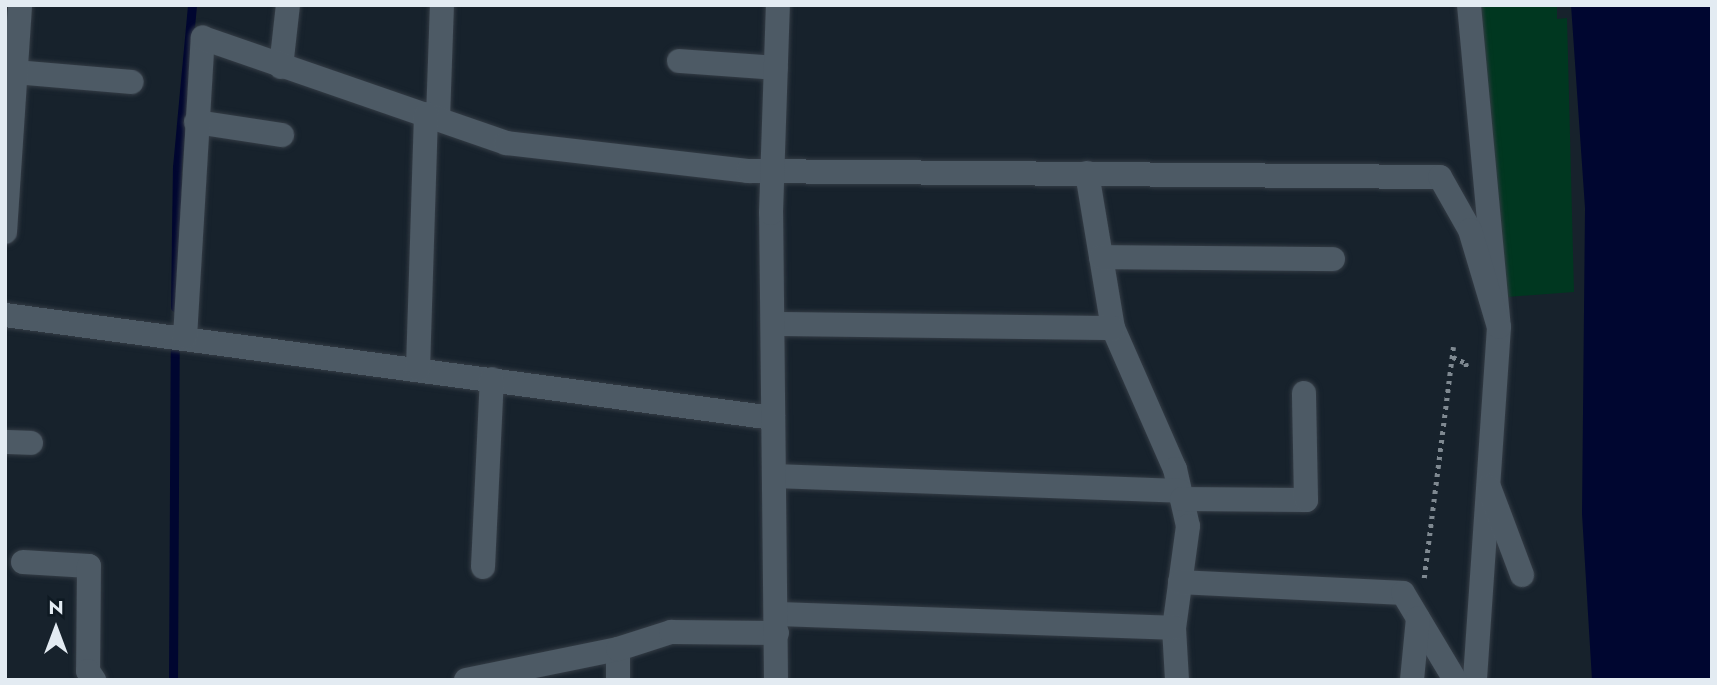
<!DOCTYPE html>
<html>
<head>
<meta charset="utf-8">
<style>
  body { margin:0 }
  #map { position:relative; width:1717px; height:685px; overflow:hidden; background:#17222c; font-family:Jost,sans-serif }
  div>[style] { position:absolute }
  .green>* { inset:0; background:#003720 }
  .water>* { inset:0; background:#000630 }
  .stream>* { height:9px; margin:-4.5px; padding:0 4.5px; transform-origin:4.5px; border-radius:4.5px; background:#000630 }
  .path>* { height:4.5px; margin-top:-2.25px; transform-origin:0; background:repeating-linear-gradient(90deg,#7f8991 0 3.5px,transparent 0 8.5px) }
  .roads { filter:drop-shadow(0 0 2px #343c45) drop-shadow(0 0 2px #343c45) }
  .minor>* { height:24px; margin:-12px; padding:0 12px; transform-origin:12px; border-radius:12px; background:#4d5a65 }
  span { translate:-50% -50%; white-space:nowrap; text-align:center; line-height:1.15; -webkit-text-stroke:5px #0e1922; paint-order:stroke }
  .frame { position:absolute; inset:0; border:7px solid #e3ebf2; pointer-events:none }
  .north { position:absolute; left:21px; top:594px; width:70px; height:70px; -webkit-text-stroke:5px #0e1922; paint-order:stroke; rotate:0deg; font-size:19px; font-weight:700; line-height:28px; text-align:center; color:#e3ebf2 }
  .north::after { content:''; display:block; margin:auto; width:24px; height:32px; background:#e3ebf2; clip-path:polygon(50% 0,100% 100%,50% 72%,0 100%) }
</style>
</head>
<body>
<div id="map">
  <div class="green">
    <i style="clip-path:polygon(1476px 5px,1557px 5px,1557px 19px,1567px 18px,1574px 292px,1507px 297px)"></i>
  </div>
  <div class="water">
    <i style="clip-path:polygon(1571px 5px,1712px 5px,1712px 680px,1592px 680px,1582px 514px,1585px 208px)"></i>
  </div>
  <div class="stream">
    <i style="left:175px;top:307px;width:140px;rotate:-89.2deg"></i>
    <i style="left:177px;top:167px;width:163px;rotate:-84.7deg"></i>
    <i style="left:173px;top:680px;width:341px;rotate:-89.7deg"></i>
  </div>
  <div class="path">
    <i style="left:1453px;top:357px;width:14px;rotate:25deg"></i>
    <i style="left:1466px;top:363px;width:5px;rotate:79deg"></i>
    <i style="left:1424px;top:578px;width:233px;rotate:-82.8deg"></i>
  </div>
  <div class="roads">
    <div class="minor">
      <i style="left:1469px;top:5px;width:323px;rotate:84.7deg"></i>
      <i style="left:1499px;top:327px;width:354px;rotate:93.9deg"></i>
      <i style="left:679px;top:61px;width:97px;rotate:4.1deg"></i>
      <i style="left:281px;top:67px;width:62px;rotate:-83.6deg"></i>
      <i style="left:15px;top:72px;width:117px;rotate:4.9deg"></i>
      <i style="left:438px;top:118px;width:113px;rotate:-88deg"></i>
      <i style="left:196px;top:122px;width:87px;rotate:8.6deg"></i>
      <i style="left:1087px;top:173px;width:157px;rotate:80.5deg"></i>
      <i style="left:1113px;top:328px;width:154px;rotate:66.3deg"></i>
      <i style="left:1175px;top:469px;width:58px;rotate:77.2deg"></i>
      <i style="left:1188px;top:526px;width:103px;rotate:97.8deg"></i>
      <i style="left:1174px;top:628px;width:52px;rotate:86.7deg"></i>
      <i style="left:5px;top:232px;width:227px;rotate:-86.2deg"></i>
      <i style="left:1101px;top:257px;width:232px;rotate:0.5deg"></i>
      <i style="left:5px;top:315px;width:775px;rotate:7.64deg"></i>
      <i style="left:773px;top:324px;width:340px;rotate:0.7deg"></i>
      <i style="left:185px;top:337px;width:300px;rotate:-86.6deg"></i>
      <i style="left:203px;top:38px;width:321px;rotate:19.1deg"></i>
      <i style="left:506px;top:143px;width:244px;rotate:6.6deg"></i>
      <i style="left:748px;top:171px;width:692px;rotate:0.5deg"></i>
      <i style="left:1440px;top:177px;width:61px;rotate:60.5deg"></i>
      <i style="left:1470px;top:230px;width:101px;rotate:73.4deg"></i>
      <i style="left:418px;top:369px;width:255px;rotate:-88.2deg"></i>
      <i style="left:5px;top:442px;width:26px;rotate:2deg"></i>
      <i style="left:774px;top:476px;width:406px;rotate:2.1deg"></i>
      <i style="left:1489px;top:487px;width:94px;rotate:69.4deg"></i>
      <i style="left:1182px;top:499px;width:124px;rotate:0.5deg"></i>
      <i style="left:1306px;top:500px;width:107px;rotate:-91.1deg"></i>
      <i style="left:23px;top:562px;width:66px;rotate:3.5deg"></i>
      <i style="left:89px;top:566px;width:105px;rotate:90.5deg"></i>
      <i style="left:88px;top:671px;width:11px;rotate:56deg"></i>
      <i style="left:483px;top:567px;width:188px;rotate:-87.3deg"></i>
      <i style="left:1180px;top:582px;width:223px;rotate:2.8deg"></i>
      <i style="left:1403px;top:593px;width:101px;rotate:59.1deg"></i>
      <i style="left:776px;top:614px;width:398px;rotate:2deg"></i>
      <i style="left:618px;top:649px;width:31px;rotate:90deg"></i>
      <i style="left:466px;top:680px;width:155px;rotate:-11.5deg"></i>
      <i style="left:618px;top:649px;width:56px;rotate:-17.8deg"></i>
      <i style="left:671px;top:632px;width:106px;rotate:0.5deg"></i>
      <i style="left:776px;top:680px;width:467px;rotate:-90.6deg"></i>
      <i style="left:771px;top:213px;width:208px;rotate:-88.1deg"></i>
      <i style="left:1412px;top:680px;width:62px;rotate:-84.5deg"></i>
    </div>
  </div>
  <div class="frame"></div>
  <div class="north">N</div>
</div>
</body>
</html>
